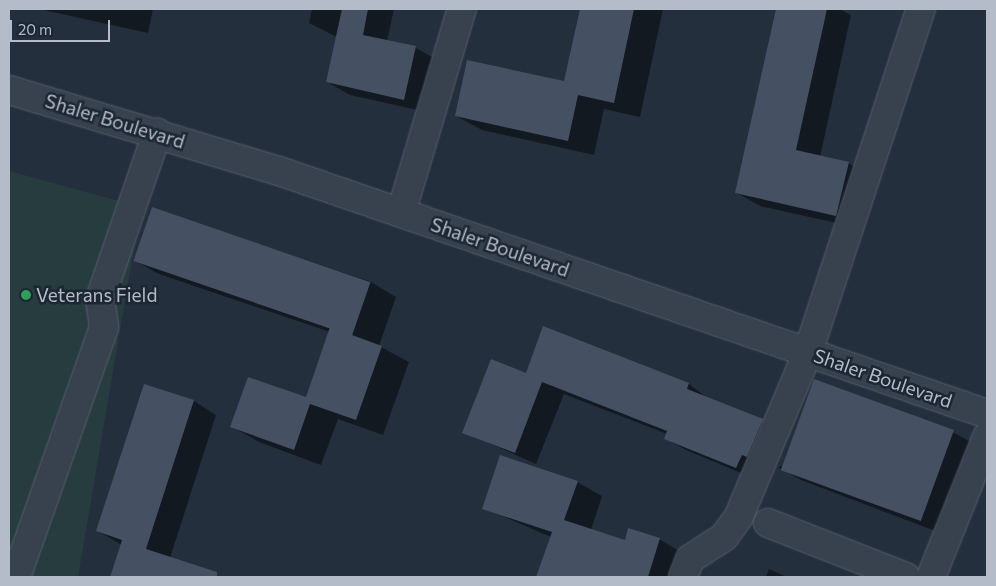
<!DOCTYPE html>
<html>
<head>
<meta charset="utf-8">
<style>
  body { margin:0 }
  #map { position:relative; width:996px; height:586px; overflow:hidden; background:#242f3e; font-family:Commissioner,sans-serif }
  div>[style] { position:absolute }
  .green>* { inset:0; background:#263c3f }
  .shadow>* { inset:0; background:#0007 }
  .building>* { inset:0; background:#455162; transform-origin:0 0 }
  .roads { filter:drop-shadow(0 0 1px #565f6c) drop-shadow(0 0 1px #565f6c) }
  .minor>* { height:28px; margin:-14px; padding:0 14px; transform-origin:14px; border-radius:14px; background:#38414e }
  .dots>* { width:14px; height:14px; translate:-50% -50%; box-sizing:border-box; border:2px solid #1d2633; border-radius:50% }
  span { translate:-50% -50%; white-space:nowrap; text-align:center; line-height:1.15; -webkit-text-stroke:5px #1d2633; paint-order:stroke }
  .street-label { font-size:19px; color:#b4bcc9 }
  .poi-label { font-size:19px; color:#b4bcc9 }
  .left { translate:0 -50%; text-align:left }
  .frame { position:absolute; inset:0; border:10px solid #b4bcc9; pointer-events:none }
  .scale { position:absolute; left:10px; top:20px; width:100px; height:22px; box-sizing:border-box; border:2px solid #b4bcc9; border-top:0; padding-left:6px; font-size:15px; line-height:18px; white-space:nowrap; color:#b4bcc9; -webkit-text-stroke:4px #1d2633; paint-order:stroke }
</style>
</head>
<body>
<div id="map">
  <div class="green">
    <i style="clip-path:polygon(9px 171px,141px 207px,78px 577px,9px 577px)"></i>
  </div>
  <div class="shadow">
    <i style="clip-path:polygon(39px 9px,153px 9px,148px 33px)"></i>
    <i style="clip-path:polygon(312px 9px,394px 9px,387px 41px,416px 48px,439px 61px,427px 112px,350px 95px,327px 82px,337px 37px,309px 23px)"></i>
    <i style="clip-path:polygon(581px 9px,663px 9px,640px 117px,604px 109px,594px 155px,482px 130px,456px 116px,565px 83px)"></i>
    <i style="clip-path:polygon(777px 9px,840px 9px,851px 15px,820px 157px,848px 163px,871px 177px,859px 228px,760px 206px,737px 193px)"></i>
    <i style="clip-path:polygon(153px 208px,371px 282px,396px 297px,379px 346px,409px 362px,383px 435px,338px 419px,321px 465px,259px 442px,231px 426px,306px 399px,330px 332px,159px 274px,134px 260px)"></i>
    <i style="clip-path:polygon(526px 375px,689px 384px,709px 399px,783px 433px,758px 480px,686px 450px,665px 438px,667px 434px,564px 394px,536px 464px,464px 432px)"></i>
    <i style="clip-path:polygon(194px 401px,216px 415px,170px 558px,216px 577px,112px 577px,122px 545px,98px 531px)"></i>
    <i style="clip-path:polygon(953px 432px,976px 445px,943px 534px,801px 480px,778px 467px)"></i>
    <i style="clip-path:polygon(577px 482px,602px 496px,591px 530px,626px 542px,659px 539px,684px 554px,677px 577px,538px 577px,551px 537px,484px 508px)"></i>
    <i style="clip-path:polygon(769px 569px,787px 577px,766px 577px)"></i>
  </div>
  <div class="building">
    <i style="clip-path:polygon(342px 9px,368px 9px,363px 35px,416px 46px,404px 100px,326px 82px)"></i>
    <i style="clip-path:polygon(580px 9px,634px 9px,614px 103px,578px 95px,568px 141px,455px 116px,467px 60px,564px 81px)"></i>
    <i style="clip-path:polygon(776px 9px,827px 9px,796px 150px,849px 162px,836px 216px,735px 193px)"></i>
    <i style="left:152px;top:207px;width:231px;height:57px;rotate:19deg"></i>
    <i style="clip-path:polygon(543px 326px,689px 383px,687px 389px,763px 419px,747px 457px,742px 455px,736px 468px,664px 439px,667px 431px,542px 382px,515px 453px,462px 433px,491px 359px,526px 373px)"></i>
    <i style="clip-path:polygon(330px 327px,382px 346px,356px 420px,310px 404px,294px 450px,230px 427px,248px 377px,306px 397px)"></i>
    <i style="left:814px;top:379px;width:149px;height:97px;rotate:20deg"></i>
    <i style="clip-path:polygon(144px 384px,194px 400px,146px 549px,217px 572px,217px 577px,110px 577px,122px 540px,96px 531px)"></i>
    <i style="clip-path:polygon(500px 455px,578px 481px,564px 520px,625px 540px,628px 528px,660px 538px,648px 577px,536px 577px,552px 532px,482px 509px)"></i>
  </div>
  <div class="roads">
    <div class="minor">
      <i style="left:9px;top:90px;width:282px;rotate:16.7deg"></i>
      <i style="left:279px;top:171px;width:749px;rotate:18.94deg"></i>
      <i style="left:401px;top:213px;width:213px;rotate:-73.4deg"></i>
      <i style="left:768px;top:523px;width:148px;rotate:21.4deg"></i>
      <i style="left:16px;top:577px;width:265px;rotate:-70.6deg"></i>
      <i style="left:104px;top:327px;width:28px;rotate:-98deg"></i>
      <i style="left:100px;top:299px;width:176px;rotate:-71deg"></i>
      <i style="left:683px;top:577px;width:19px;rotate:-69deg"></i>
      <i style="left:690px;top:559px;width:40px;rotate:-32.9deg"></i>
      <i style="left:724px;top:537px;width:26px;rotate:-54deg"></i>
      <i style="left:739px;top:516px;width:178px;rotate:-67.2deg"></i>
      <i style="left:808px;top:352px;width:361px;rotate:-71.8deg"></i>
      <i style="left:931px;top:577px;width:151px;rotate:-68.2deg"></i>
    </div>
  </div>
  <div class="dots">
    <i style="left:26px;top:295px;background:#2e9e5b"></i>
  </div>
  <div class="street-label">
    <span style="left:115px;top:121px;rotate:17deg">Shaler Boulevard</span>
    <span style="left:500px;top:247px;rotate:19deg">Shaler Boulevard</span>
    <span style="left:883px;top:378px;rotate:19deg">Shaler Boulevard</span>
  </div>
  <div class="poi-label">
    <span class="left" style="left:36px;top:295px">Veterans Field</span>
  </div>
  <div class="frame"></div>
  <div class="scale">20 m</div>
</div>
</body>
</html>
